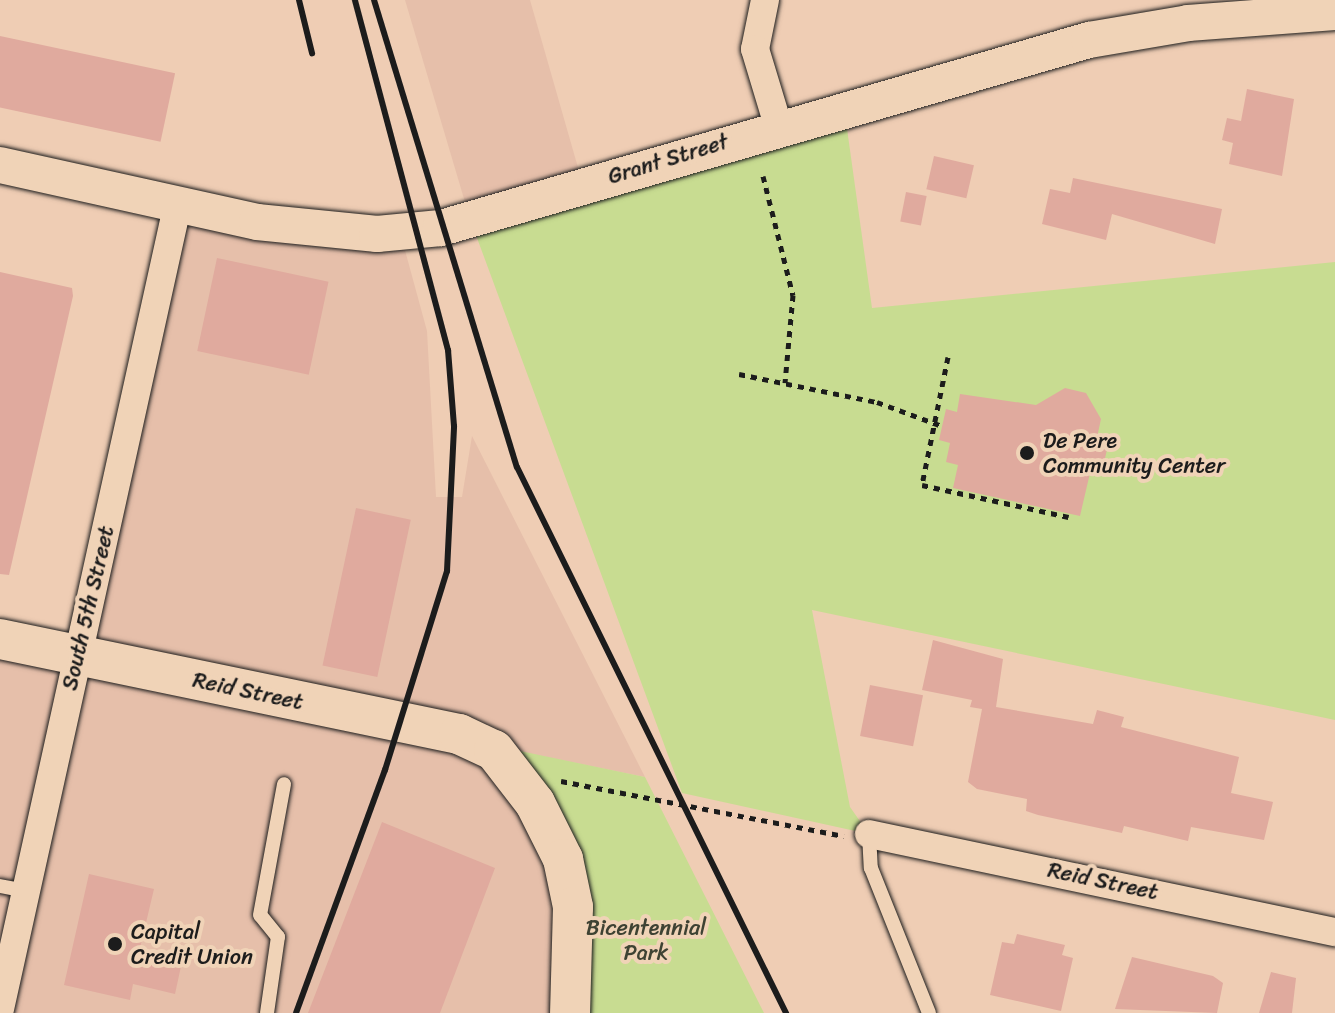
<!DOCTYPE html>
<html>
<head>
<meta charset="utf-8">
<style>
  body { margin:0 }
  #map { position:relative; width:1335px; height:1013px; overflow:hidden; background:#efcdb4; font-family:Sriracha,sans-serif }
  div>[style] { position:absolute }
  .built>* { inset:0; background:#e6bfaa }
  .green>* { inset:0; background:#c8dc91 }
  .building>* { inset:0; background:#e0aa9e; transform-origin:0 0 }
  .path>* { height:5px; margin-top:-2.5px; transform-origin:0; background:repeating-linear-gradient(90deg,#1c1c1c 0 6px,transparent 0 12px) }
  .roads { filter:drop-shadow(0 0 2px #1c1c1c) drop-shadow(0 0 2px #1c1c1c) }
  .service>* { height:14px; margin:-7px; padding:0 7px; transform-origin:7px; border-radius:7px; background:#f0d3b7 }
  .minor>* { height:28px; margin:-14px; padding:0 14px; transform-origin:14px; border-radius:14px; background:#f0d3b7 }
  .tertiary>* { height:36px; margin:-18px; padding:0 18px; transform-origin:18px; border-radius:18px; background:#f0d3b7 }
  .secondary>* { height:40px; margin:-20px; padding:0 20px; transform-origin:20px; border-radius:20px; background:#f0d3b7 }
  .rail>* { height:6px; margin:-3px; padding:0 3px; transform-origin:3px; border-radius:3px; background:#1c1c1c }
  .dots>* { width:22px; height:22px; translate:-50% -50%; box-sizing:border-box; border:4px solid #f0d3b7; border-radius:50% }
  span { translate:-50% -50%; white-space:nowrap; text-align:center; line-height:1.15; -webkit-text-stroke:8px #f0d3b7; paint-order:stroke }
  .street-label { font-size:22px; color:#1c1c1c }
  .poi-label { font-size:22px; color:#1c1c1c }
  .left { translate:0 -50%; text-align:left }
  .park-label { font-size:22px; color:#3e4233 }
</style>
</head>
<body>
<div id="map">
  <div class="built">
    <i style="clip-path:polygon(405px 0,530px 0,583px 185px,470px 219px)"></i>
    <i style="clip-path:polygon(177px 207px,400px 232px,427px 331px,436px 497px,462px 497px,472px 436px,645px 777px,482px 744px,563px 859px,570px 1013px,0 1013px,0 639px,77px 655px)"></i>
  </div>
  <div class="green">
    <i style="clip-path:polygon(844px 107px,872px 308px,1335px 262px,1335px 720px,812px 610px,850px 807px,869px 834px,682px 793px,470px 219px)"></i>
    <i style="clip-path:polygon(477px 742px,645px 777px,764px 1013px,572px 1013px,573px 907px)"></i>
  </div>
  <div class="building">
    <i style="left:0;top:36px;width:179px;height:70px;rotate:12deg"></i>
    <i style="clip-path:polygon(1247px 89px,1294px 99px,1282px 176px,1229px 164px,1233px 143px,1222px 140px,1227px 118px,1241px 121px)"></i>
    <i style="left:934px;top:156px;width:41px;height:34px;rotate:13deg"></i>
    <i style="clip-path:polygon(1073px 178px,1222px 209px,1215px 244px,1112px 214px,1106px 240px,1042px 224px,1050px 189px,1070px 193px)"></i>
    <i style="left:906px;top:192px;width:21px;height:30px;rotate:11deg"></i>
    <i style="left:217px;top:258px;width:114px;height:95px;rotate:12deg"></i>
    <i style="clip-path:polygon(0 272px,72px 288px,73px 296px,9px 575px,0 574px)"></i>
    <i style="clip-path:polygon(1065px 388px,1086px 393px,1101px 419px,1096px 442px,1108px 445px,1101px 476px,1090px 473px,1080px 516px,953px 488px,958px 465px,946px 462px,950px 443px,939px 440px,946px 409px,957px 412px,960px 394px,1036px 405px)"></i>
    <i style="left:356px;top:508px;width:56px;height:161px;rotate:12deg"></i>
    <i style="clip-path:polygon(933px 640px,1003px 659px,996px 707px,1093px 724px,1097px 710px,1124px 717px,1121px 727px,1239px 757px,1231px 793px,1273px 802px,1264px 840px,1191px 827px,1188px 841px,1124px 826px,1122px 833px,1038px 815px,1026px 811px,1027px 799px,977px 789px,968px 782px,982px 709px,970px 707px,972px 700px,922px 690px)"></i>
    <i style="left:870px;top:685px;width:54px;height:52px;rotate:11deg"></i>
    <i style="clip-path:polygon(382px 822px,495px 868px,440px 1013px,308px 1013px)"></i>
    <i style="clip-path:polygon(89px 874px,154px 889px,140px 948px,183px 957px,175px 994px,133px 984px,130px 1000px,64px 985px)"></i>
    <i style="clip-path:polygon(1017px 934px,1065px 945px,1062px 955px,1073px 958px,1061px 1011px,990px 995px,1002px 942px,1014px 944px)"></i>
    <i style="clip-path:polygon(1132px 957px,1213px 976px,1223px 983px,1217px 1013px,1115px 1009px)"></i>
    <i style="clip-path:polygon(1271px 972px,1296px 978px,1292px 1013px,1259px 1013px)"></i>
  </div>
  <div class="path">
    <i style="left:763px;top:176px;width:123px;rotate:75.9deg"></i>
    <i style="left:793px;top:295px;width:88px;rotate:95.2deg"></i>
    <i style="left:948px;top:357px;width:131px;rotate:101.5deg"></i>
    <i style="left:922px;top:485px;width:150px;rotate:12.3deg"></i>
    <i style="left:739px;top:374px;width:141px;rotate:11.5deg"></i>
    <i style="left:877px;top:402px;width:69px;rotate:20.3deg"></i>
    <i style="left:1104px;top:461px;width:31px;rotate:13deg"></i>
    <i style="left:561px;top:781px;width:288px;rotate:11deg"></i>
  </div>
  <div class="roads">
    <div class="service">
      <i style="left:869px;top:834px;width:34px;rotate:87deg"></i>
      <i style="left:871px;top:868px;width:156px;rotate:68.2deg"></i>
      <i style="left:0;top:886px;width:26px;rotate:11deg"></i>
      <i style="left:267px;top:1013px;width:77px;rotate:-81.8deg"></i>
      <i style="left:278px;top:937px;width:28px;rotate:-129deg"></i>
      <i style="left:260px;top:915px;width:133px;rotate:-79.6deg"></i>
    </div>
    <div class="minor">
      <i style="left:765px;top:0;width:50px;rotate:101.5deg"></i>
      <i style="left:755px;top:49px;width:79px;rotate:73.2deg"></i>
      <i style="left:869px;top:834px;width:476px;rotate:11.9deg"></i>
      <i style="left:0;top:1009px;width:821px;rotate:-77.55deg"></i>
    </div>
    <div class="tertiary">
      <i style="left:0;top:165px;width:263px;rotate:12.5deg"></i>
      <i style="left:257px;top:222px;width:121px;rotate:5.7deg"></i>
      <i style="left:377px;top:234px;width:64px;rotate:-5.4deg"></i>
      <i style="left:441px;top:228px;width:675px;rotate:-16.18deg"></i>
      <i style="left:1089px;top:40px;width:100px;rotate:-9.7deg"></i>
      <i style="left:1188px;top:23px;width:147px;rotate:-4.3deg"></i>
    </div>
    <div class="secondary">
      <i style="left:0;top:639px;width:469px;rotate:11.7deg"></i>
      <i style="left:459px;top:734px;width:38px;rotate:25deg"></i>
      <i style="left:494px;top:750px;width:67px;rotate:52.3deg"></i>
      <i style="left:535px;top:803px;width:63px;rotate:63.4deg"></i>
      <i style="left:563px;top:859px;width:49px;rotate:78.2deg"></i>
      <i style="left:573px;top:907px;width:106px;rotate:91.6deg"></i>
    </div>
  </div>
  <div class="rail">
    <i style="left:299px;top:0;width:55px;rotate:76.2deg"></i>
    <i style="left:374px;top:0;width:488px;rotate:73deg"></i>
    <i style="left:517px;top:467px;width:609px;rotate:63.77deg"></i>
    <i style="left:296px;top:1013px;width:259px;rotate:-69.9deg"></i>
    <i style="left:385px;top:770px;width:208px;rotate:-72.7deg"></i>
    <i style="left:447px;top:571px;width:145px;rotate:-87.2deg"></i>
    <i style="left:454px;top:426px;width:76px;rotate:-94.5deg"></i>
    <i style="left:448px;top:350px;width:362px;rotate:-104.9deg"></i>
  </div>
  <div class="dots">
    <i style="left:1027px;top:453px;background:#1c1c1c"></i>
    <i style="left:115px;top:944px;background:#1c1c1c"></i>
  </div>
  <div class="street-label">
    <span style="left:668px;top:159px;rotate:-17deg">Grant Street</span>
    <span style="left:88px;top:608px;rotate:-77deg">South 5th Street</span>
    <span style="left:248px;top:691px;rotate:12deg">Reid Street</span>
    <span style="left:1103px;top:881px;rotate:12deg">Reid Street</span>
  </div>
  <div class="poi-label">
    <span class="left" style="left:1043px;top:453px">De Pere<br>Community Center</span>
    <span class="left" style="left:131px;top:944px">Capital<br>Credit Union</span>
  </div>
  <div class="park-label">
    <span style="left:646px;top:940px">Bicentennial<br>Park</span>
  </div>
</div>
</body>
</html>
